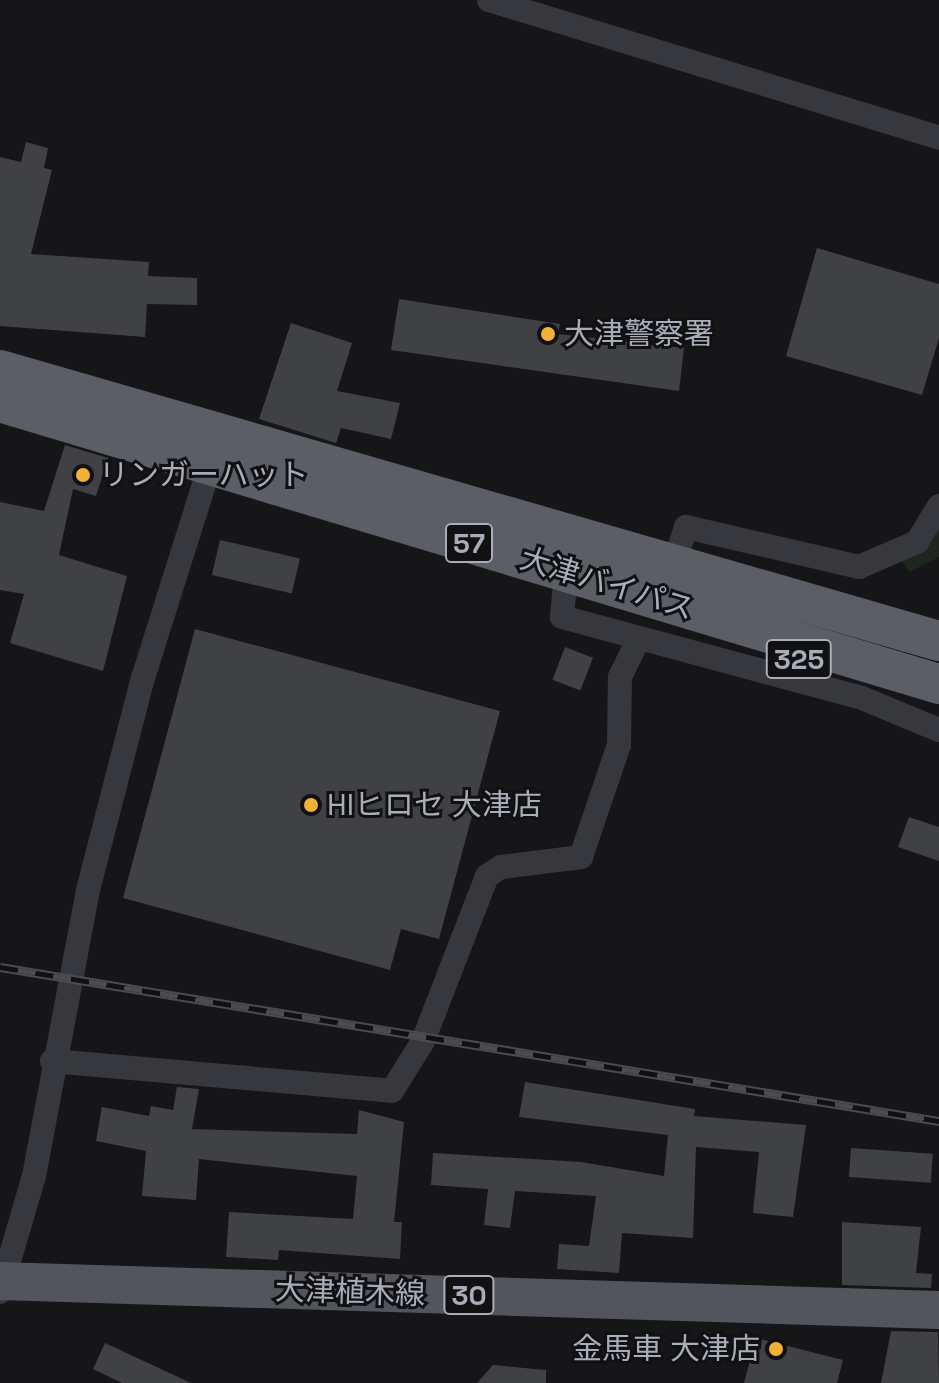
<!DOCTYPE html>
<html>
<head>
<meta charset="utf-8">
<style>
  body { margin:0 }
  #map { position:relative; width:939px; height:1383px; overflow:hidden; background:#161618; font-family:"Space Grotesk","Noto Sans JP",sans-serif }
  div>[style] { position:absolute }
  .green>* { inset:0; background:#1e261f }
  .building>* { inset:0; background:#404145; transform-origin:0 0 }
  .minor>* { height:24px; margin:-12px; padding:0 12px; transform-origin:12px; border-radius:12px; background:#37383d }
  .primary>* { height:38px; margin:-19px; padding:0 19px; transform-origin:19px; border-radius:19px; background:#53555c }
  .trunk>* { height:40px; margin:-20px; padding:0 20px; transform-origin:20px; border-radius:20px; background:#5b5e65 }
  .rail>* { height:9px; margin-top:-4.5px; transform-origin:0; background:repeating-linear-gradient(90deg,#111113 0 18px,#4a4c52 0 36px); box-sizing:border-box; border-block:2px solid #4a4c52 }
  .dots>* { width:22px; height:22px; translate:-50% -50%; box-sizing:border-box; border:4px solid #111113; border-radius:50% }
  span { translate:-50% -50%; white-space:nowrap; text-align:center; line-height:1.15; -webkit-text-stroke:6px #111113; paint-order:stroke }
  .shield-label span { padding:2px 6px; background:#111113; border:2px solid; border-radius:6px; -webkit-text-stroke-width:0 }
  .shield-label { font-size:28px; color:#a8adb8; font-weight:700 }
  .poi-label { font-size:30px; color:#a8adb8 }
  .left { translate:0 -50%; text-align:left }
  .right { translate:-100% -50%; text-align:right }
  .street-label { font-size:30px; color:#a8adb8 }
</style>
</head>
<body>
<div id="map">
  <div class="green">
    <i style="clip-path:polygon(939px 523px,939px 557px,909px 572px,902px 561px)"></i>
  </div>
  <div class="building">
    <i style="clip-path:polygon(26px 142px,48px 148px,44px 168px,52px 170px,31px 254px,149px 262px,148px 276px,197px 278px,197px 305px,147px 304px,145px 337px,0 326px,0 157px,21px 162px)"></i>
    <i style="clip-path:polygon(817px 248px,939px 284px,939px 338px,922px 395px,786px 356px)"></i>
    <i style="clip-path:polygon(399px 299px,560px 324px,558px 334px,684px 348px,679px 391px,391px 350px)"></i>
    <i style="clip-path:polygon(291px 323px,352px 343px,337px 391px,400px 403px,391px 439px,341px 428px,336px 443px,259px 419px)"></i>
    <i style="clip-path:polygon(65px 445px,108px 458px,96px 496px,73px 489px,59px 555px,127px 576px,103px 671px,10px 643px,24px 594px,0 590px,0 502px,44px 511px)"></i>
    <i style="left:220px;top:540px;width:82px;height:36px;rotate:13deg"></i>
    <i style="clip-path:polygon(195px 629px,500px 711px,439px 939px,401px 929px,390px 970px,123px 898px)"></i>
    <i style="left:565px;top:647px;width:30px;height:35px;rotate:21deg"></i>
    <i style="clip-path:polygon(909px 817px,939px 827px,939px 861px,898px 847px)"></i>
    <i style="clip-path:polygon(525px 1082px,695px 1109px,694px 1116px,806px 1125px,793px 1217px,753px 1213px,759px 1152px,696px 1147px,693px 1238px,622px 1233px,619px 1273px,557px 1269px,559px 1244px,589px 1246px,596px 1196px,515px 1191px,510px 1228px,484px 1225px,488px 1189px,431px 1185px,433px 1153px,581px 1162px,664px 1176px,668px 1135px,519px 1117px)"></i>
    <i style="clip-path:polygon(177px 1087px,199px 1089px,192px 1129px,357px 1134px,359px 1110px,404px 1122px,394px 1222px,402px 1222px,400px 1259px,279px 1250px,278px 1260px,226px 1257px,229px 1212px,353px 1219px,357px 1176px,199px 1159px,196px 1200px,142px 1196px,146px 1151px,96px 1141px,102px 1107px,149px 1116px,151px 1106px,173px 1110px)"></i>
    <i style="left:851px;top:1148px;width:82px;height:29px;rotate:4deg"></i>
    <i style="clip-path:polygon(842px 1222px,921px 1227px,916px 1273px,932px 1274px,931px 1288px,842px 1285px)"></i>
    <i style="clip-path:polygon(891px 1331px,938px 1332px,939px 1383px,881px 1383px)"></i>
    <i style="clip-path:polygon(756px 1338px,843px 1360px,837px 1383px,744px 1383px)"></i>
    <i style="clip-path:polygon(105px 1343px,191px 1383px,122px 1383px,93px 1369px)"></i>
    <i style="clip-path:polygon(493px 1365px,546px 1370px,546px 1383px,477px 1383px)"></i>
  </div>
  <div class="minor">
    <i style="left:489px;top:0;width:471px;rotate:17deg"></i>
    <i style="left:674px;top:564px;width:39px;rotate:-72deg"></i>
    <i style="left:686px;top:527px;width:178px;rotate:13deg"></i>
    <i style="left:859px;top:567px;width:63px;rotate:-23.3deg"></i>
    <i style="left:917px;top:542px;width:42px;rotate:-58.6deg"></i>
    <i style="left:566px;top:572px;width:45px;rotate:95.1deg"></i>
    <i style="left:562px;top:617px;width:311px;rotate:15.1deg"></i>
    <i style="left:862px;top:698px;width:83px;rotate:22.6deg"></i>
    <i style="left:52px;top:1061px;width:341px;rotate:5deg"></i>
    <i style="left:392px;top:1091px;width:59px;rotate:-58.2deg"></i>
    <i style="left:423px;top:1041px;width:177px;rotate:-68.8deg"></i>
    <i style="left:487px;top:876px;width:17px;rotate:-33deg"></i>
    <i style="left:501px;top:867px;width:81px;rotate:-7.1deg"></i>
    <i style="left:581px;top:857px;width:118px;rotate:-71.3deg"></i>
    <i style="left:619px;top:745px;width:68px;rotate:-89.2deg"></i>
    <i style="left:620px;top:677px;width:43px;rotate:-64deg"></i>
    <i style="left:0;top:1292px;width:121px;rotate:-73.7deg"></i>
    <i style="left:34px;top:1176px;width:291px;rotate:-79.3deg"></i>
    <i style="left:88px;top:890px;width:219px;rotate:-75.5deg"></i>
    <i style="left:143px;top:678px;width:236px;rotate:-72.5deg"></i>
  </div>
  <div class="primary">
    <i style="left:0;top:1281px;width:939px;rotate:1.77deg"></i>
  </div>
  <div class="trunk">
    <i style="left:0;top:370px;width:977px;rotate:16.1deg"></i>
    <i style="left:0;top:402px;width:980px;rotate:16.72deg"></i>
  </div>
  <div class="rail">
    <i style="left:0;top:967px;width:952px;rotate:9.31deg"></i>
  </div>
  <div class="dots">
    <i style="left:548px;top:334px;background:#f2b134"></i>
    <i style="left:83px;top:475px;background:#f2b134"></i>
    <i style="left:311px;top:805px;background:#f2b134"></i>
    <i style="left:776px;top:1349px;background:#f2b134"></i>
  </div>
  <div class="shield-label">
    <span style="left:469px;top:543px">57</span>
    <span style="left:799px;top:659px">325</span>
    <span style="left:469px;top:1295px">30</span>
  </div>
  <div class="poi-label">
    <span class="left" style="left:564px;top:334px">大津警察署</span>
    <span class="left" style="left:99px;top:475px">リンガーハット</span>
    <span class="left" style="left:327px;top:805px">HIヒロセ 大津店</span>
    <span class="right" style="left:760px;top:1349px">金馬車 大津店</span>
  </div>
  <div class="street-label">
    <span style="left:607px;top:584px;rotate:17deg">大津バイパス</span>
    <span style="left:350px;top:1292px;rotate:2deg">大津植木線</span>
  </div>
</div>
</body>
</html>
